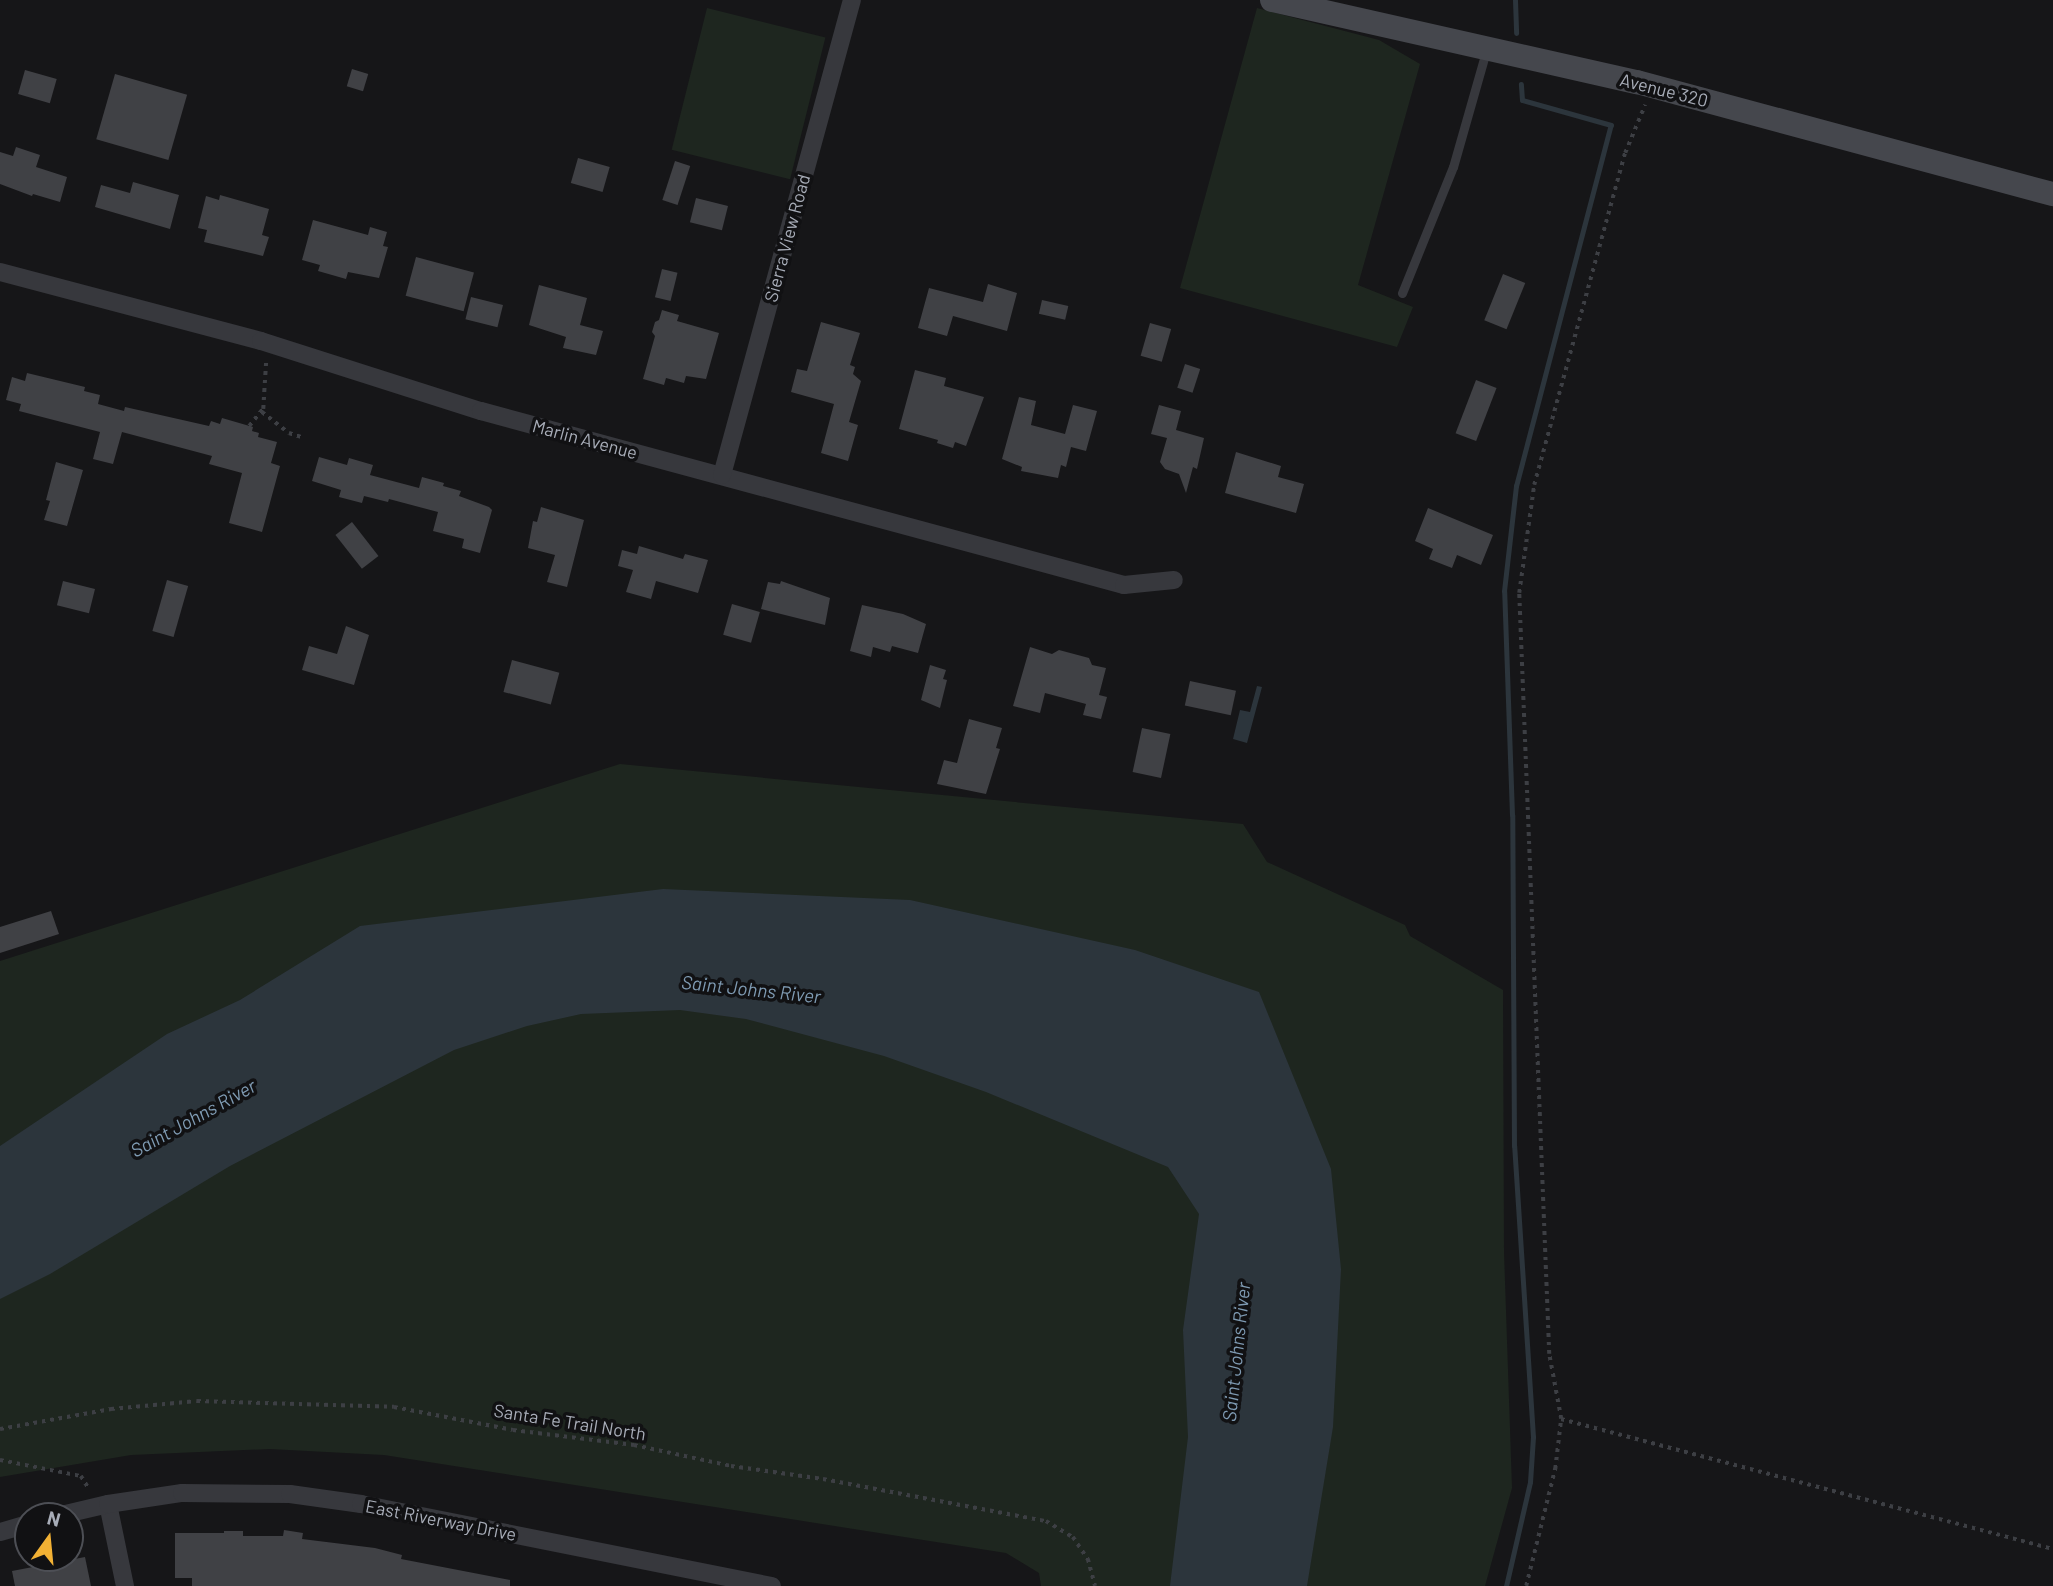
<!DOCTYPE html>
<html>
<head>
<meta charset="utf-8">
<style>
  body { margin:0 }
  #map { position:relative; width:2053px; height:1586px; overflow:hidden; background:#161618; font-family:Barlow,sans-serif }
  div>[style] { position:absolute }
  .green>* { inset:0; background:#1e261f; transform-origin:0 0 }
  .water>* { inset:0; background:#2c353c }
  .stream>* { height:5px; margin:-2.5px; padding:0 2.5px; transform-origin:2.5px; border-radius:2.5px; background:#2c353c }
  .building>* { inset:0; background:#404145; transform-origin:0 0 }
  .path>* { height:3.5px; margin-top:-1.75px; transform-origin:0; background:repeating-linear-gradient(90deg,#3d3f44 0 3.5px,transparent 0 8.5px) }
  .lane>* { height:9px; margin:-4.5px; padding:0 4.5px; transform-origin:4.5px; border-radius:4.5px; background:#37383d }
  .street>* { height:18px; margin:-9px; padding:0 9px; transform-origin:9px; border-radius:9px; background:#37383d }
  .secondary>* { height:24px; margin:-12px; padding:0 12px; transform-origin:12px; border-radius:12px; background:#45474d }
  span { translate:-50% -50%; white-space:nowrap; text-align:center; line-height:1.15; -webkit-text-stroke:7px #111113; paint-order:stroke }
  .street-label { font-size:18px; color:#a8adb8 }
  .water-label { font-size:19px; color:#7f9bb3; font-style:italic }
  .north { position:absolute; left:14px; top:1502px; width:70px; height:70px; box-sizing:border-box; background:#111113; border:2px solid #4d4f55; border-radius:50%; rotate:15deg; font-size:19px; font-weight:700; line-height:28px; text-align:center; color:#a8adb8 }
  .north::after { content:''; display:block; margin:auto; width:24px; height:32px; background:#f2b134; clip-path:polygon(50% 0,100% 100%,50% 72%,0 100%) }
</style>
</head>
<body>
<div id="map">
  <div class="green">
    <i style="left:707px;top:8px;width:122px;height:146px;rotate:14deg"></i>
    <i style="clip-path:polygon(1257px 8px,1379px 40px,1420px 64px,1358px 285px,1413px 307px,1397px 347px,1180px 288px)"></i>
    <i style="clip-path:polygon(620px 764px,1243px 824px,1267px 862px,1405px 925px,1410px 936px,1503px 990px,1504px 1252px,1512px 1488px,1485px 1586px,1041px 1586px,1039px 1573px,1006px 1553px,384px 1455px,270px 1449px,131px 1455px,0 1477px,0 961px)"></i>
  </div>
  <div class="water">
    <i style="clip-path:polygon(1257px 686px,1262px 687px,1247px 743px,1233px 739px,1240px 710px,1250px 712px)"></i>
    <i style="clip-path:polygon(663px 889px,910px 900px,1135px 950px,1259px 992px,1331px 1169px,1341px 1269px,1333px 1427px,1307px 1586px,1170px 1586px,1188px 1437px,1183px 1330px,1199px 1214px,1168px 1167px,986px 1092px,884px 1056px,746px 1019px,680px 1010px,581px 1014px,527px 1026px,454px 1050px,230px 1166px,50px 1274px,0 1299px,0 1146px,167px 1034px,240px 1000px,360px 926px)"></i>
  </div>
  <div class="stream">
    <i style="left:1515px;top:0;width:33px;rotate:88deg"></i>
    <i style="left:1506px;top:1586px;width:107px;rotate:-77deg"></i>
    <i style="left:1530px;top:1482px;width:45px;rotate:-86.2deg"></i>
    <i style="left:1533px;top:1437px;width:292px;rotate:-93.7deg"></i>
    <i style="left:1514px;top:1146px;width:331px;rotate:-90.3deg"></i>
    <i style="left:1512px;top:815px;width:224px;rotate:-92deg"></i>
    <i style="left:1504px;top:591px;width:106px;rotate:-83.5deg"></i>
    <i style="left:1516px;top:486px;width:373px;rotate:-75.3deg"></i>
    <i style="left:1611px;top:125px;width:92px;rotate:-164.3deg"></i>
    <i style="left:1522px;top:100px;width:16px;rotate:-94deg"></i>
  </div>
  <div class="building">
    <i style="left:352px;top:69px;width:17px;height:18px;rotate:17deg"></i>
    <i style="left:25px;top:70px;width:33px;height:25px;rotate:16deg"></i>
    <i style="left:115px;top:74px;width:75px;height:68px;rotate:16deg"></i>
    <i style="clip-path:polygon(16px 147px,40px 155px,36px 167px,67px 177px,60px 202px,33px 194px,32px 196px,0 184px,0 152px,13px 156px)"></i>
    <i style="left:578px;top:158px;width:33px;height:26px;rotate:16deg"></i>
    <i style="left:675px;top:161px;width:16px;height:41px;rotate:18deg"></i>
    <i style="clip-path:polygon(133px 182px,179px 195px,170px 229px,95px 207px,101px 185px,130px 193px)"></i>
    <i style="clip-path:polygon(220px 195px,269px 209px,262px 235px,269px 237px,263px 256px,204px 242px,207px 230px,198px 228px,206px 196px,219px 200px)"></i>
    <i style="left:696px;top:198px;width:33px;height:25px;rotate:14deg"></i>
    <i style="clip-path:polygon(313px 220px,368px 235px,370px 227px,387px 232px,383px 246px,388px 247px,379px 278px,348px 272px,346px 279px,318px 271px,320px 265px,302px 260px)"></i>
    <i style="left:416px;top:257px;width:60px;height:40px;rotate:15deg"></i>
    <i style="left:662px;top:269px;width:16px;height:29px;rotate:14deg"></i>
    <i style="left:1503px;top:274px;width:24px;height:50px;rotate:22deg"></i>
    <i style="clip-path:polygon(988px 284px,1017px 293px,1007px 331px,953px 316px,947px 336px,918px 328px,929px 288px,983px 302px)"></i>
    <i style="clip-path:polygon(539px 285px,587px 298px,580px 325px,603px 331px,596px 355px,563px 348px,566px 337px,529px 325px)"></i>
    <i style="left:471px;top:297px;width:33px;height:23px;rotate:14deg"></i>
    <i style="left:1042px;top:300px;width:27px;height:14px;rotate:13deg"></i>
    <i style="clip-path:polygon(662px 310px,679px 315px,677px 321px,719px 333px,706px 379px,686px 376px,684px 383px,666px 378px,664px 385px,643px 379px,655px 336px,652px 332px,655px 322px,659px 320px)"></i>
    <i style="clip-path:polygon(821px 322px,860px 333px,850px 365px,855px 367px,853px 374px,861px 381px,849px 422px,858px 425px,848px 461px,821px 453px,834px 404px,791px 392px,797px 369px,807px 371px)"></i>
    <i style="left:1150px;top:323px;width:22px;height:34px;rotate:16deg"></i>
    <i style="left:1185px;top:364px;width:16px;height:25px;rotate:18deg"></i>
    <i style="clip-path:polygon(915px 370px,946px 378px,944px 386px,984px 397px,966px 446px,955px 442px,953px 448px,937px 443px,938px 440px,899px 429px)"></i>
    <i style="clip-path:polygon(27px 373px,85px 387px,84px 391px,100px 395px,98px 404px,124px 411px,125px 407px,209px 426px,211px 421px,220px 424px,222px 418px,253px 427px,252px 431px,259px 433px,258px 437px,277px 442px,271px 463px,280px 466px,262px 532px,229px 523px,242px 473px,209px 464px,212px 456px,122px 432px,113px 464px,93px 459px,100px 432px,19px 411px,21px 404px,6px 400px,12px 377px,25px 381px)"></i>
    <i style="left:1476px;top:380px;width:22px;height:57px;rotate:21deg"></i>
    <i style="clip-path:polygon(1019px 397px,1036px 401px,1031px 425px,1065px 434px,1073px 405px,1097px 411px,1086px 451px,1071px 447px,1066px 467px,1061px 465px,1058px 478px,1021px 471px,1022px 467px,1002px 459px)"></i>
    <i style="clip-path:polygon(1159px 405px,1181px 411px,1176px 430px,1204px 438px,1197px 469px,1193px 467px,1186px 493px,1179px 474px,1165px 469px,1160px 462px,1167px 438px,1151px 434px)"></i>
    <i style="clip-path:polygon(1236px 452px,1281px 466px,1278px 477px,1304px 484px,1296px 513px,1225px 493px)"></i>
    <i style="clip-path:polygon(319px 457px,347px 465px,349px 458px,373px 465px,370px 475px,419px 488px,422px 477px,444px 483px,443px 486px,461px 491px,459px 496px,489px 507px,492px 510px,480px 553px,462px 548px,464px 539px,433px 531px,438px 512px,389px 499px,388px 502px,364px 496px,362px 503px,339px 497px,341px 490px,312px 481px)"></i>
    <i style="clip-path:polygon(56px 462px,83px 470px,67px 526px,44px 520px,50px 501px,46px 500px)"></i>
    <i style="clip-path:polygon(541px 507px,584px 520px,567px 587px,547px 582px,555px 555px,528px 548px,533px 521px,537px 522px)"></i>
    <i style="clip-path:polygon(1428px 508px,1493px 535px,1481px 565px,1457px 555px,1452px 568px,1429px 559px,1433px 549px,1415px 541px)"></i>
    <i style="left:352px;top:522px;width:43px;height:21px;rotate:52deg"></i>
    <i style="clip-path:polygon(639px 546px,683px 559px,685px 554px,708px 560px,698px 593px,656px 581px,651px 599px,626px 592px,633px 570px,618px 566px,622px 550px,637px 554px)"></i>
    <i style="left:167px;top:580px;width:22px;height:53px;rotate:16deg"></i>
    <i style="left:63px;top:581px;width:33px;height:25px;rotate:14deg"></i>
    <i style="clip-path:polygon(781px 581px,830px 598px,825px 625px,761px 609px,768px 582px,780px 584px)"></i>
    <i style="left:732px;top:604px;width:29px;height:32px;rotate:16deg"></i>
    <i style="clip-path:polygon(862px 605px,903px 614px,926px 624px,918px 653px,892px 646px,890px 652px,873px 647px,871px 657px,850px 651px)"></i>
    <i style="clip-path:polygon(346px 626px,369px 635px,354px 685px,302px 670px,309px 646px,337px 654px)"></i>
    <i style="clip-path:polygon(1030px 647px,1052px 654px,1059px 650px,1089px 658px,1092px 665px,1106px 668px,1099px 695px,1107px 697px,1101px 719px,1083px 715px,1086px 704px,1045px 693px,1040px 713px,1013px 706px)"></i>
    <i style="left:512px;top:660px;width:49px;height:33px;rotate:15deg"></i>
    <i style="clip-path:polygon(930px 665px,946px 670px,943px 679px,947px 680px,940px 708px,921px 700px)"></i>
    <i style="left:1190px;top:681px;width:47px;height:25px;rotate:12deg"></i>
    <i style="clip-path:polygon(969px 719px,1002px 728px,996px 748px,1000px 749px,986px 794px,937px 784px,944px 760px,957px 763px)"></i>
    <i style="left:1142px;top:728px;width:29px;height:45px;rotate:12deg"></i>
    <i style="clip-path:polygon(51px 911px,59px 934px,0 953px,0 927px)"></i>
    <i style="clip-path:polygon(284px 1530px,303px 1533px,302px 1539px,375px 1548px,402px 1555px,401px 1559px,510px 1580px,510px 1586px,192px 1586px,192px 1578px,175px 1578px,175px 1533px,224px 1533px,224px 1531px,243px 1531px,243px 1536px,283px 1536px)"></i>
    <i style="clip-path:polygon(85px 1557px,91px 1586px,15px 1586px,12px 1571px)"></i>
  </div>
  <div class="path">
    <i style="left:262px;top:412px;width:34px;rotate:38deg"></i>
    <i style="left:289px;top:433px;width:16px;rotate:18deg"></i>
    <i style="left:249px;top:426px;width:22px;rotate:-51deg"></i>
    <i style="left:263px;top:409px;width:49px;rotate:-86.5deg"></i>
    <i style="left:1561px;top:1419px;width:509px;rotate:14.8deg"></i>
    <i style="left:0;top:1429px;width:113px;rotate:-10.2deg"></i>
    <i style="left:111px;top:1409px;width:86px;rotate:-5.3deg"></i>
    <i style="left:197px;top:1401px;width:197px;rotate:1.7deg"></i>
    <i style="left:394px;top:1407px;width:121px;rotate:10.9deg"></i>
    <i style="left:513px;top:1430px;width:122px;rotate:7.1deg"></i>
    <i style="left:634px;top:1445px;width:99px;rotate:12.2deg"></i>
    <i style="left:731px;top:1466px;width:93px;rotate:8deg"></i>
    <i style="left:823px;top:1479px;width:227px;rotate:10.7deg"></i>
    <i style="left:1046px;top:1521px;width:31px;rotate:31deg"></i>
    <i style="left:1073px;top:1537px;width:27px;rotate:56deg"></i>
    <i style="left:1088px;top:1559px;width:28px;rotate:75deg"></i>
    <i style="left:0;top:1460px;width:83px;rotate:11.2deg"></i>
    <i style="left:81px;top:1476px;width:15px;rotate:58deg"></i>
    <i style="left:1526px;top:1586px;width:121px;rotate:-76.1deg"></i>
    <i style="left:1555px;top:1469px;width:50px;rotate:-83.2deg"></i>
    <i style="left:1561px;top:1419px;width:66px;rotate:-100.5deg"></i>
    <i style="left:1549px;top:1354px;width:762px;rotate:-92.26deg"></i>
    <i style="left:1519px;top:593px;width:109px;rotate:-82.1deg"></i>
    <i style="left:1534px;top:485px;width:344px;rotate:-74.7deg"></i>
    <i style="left:1625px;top:153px;width:52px;rotate:-67.4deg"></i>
  </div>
  <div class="lane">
    <i style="left:1402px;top:293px;width:136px;rotate:-68deg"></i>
    <i style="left:1453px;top:167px;width:121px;rotate:-74.1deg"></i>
  </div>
  <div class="street">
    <i style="left:0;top:272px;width:270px;rotate:14.8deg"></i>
    <i style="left:261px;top:341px;width:231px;rotate:17.7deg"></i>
    <i style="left:481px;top:411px;width:666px;rotate:15.14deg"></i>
    <i style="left:1124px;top:585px;width:50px;rotate:-5.7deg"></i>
    <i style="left:722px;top:475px;width:492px;rotate:-74.7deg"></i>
    <i style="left:108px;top:1504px;width:84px;rotate:78.3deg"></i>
    <i style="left:57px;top:1516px;width:52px;rotate:-13.2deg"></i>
    <i style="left:108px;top:1504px;width:75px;rotate:-8.5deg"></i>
    <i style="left:182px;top:1493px;width:108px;rotate:0.5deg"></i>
    <i style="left:290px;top:1494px;width:72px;rotate:8deg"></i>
    <i style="left:361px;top:1504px;width:419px;rotate:11.3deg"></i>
    <i style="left:0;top:1532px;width:29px;rotate:-16deg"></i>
  </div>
  <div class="secondary">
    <i style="left:1272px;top:0;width:374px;rotate:12.7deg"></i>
    <i style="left:1637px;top:82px;width:431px;rotate:15.1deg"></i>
  </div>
  <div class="street-label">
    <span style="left:1664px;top:90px;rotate:14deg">Avenue 320</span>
    <span style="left:787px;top:238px;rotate:-75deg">Sierra View Road</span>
    <span style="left:585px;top:439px;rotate:15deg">Marlin Avenue</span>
    <span style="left:570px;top:1422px;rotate:9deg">Santa Fe Trail North</span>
    <span style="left:441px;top:1520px;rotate:11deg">East Riverway Drive</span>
  </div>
  <div class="water-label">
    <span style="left:751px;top:989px;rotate:6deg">Saint Johns River</span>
    <span style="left:193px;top:1118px;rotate:-29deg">Saint Johns River</span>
    <span style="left:1236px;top:1352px;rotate:-84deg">Saint Johns River</span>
  </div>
  <div class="north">N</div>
</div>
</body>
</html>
